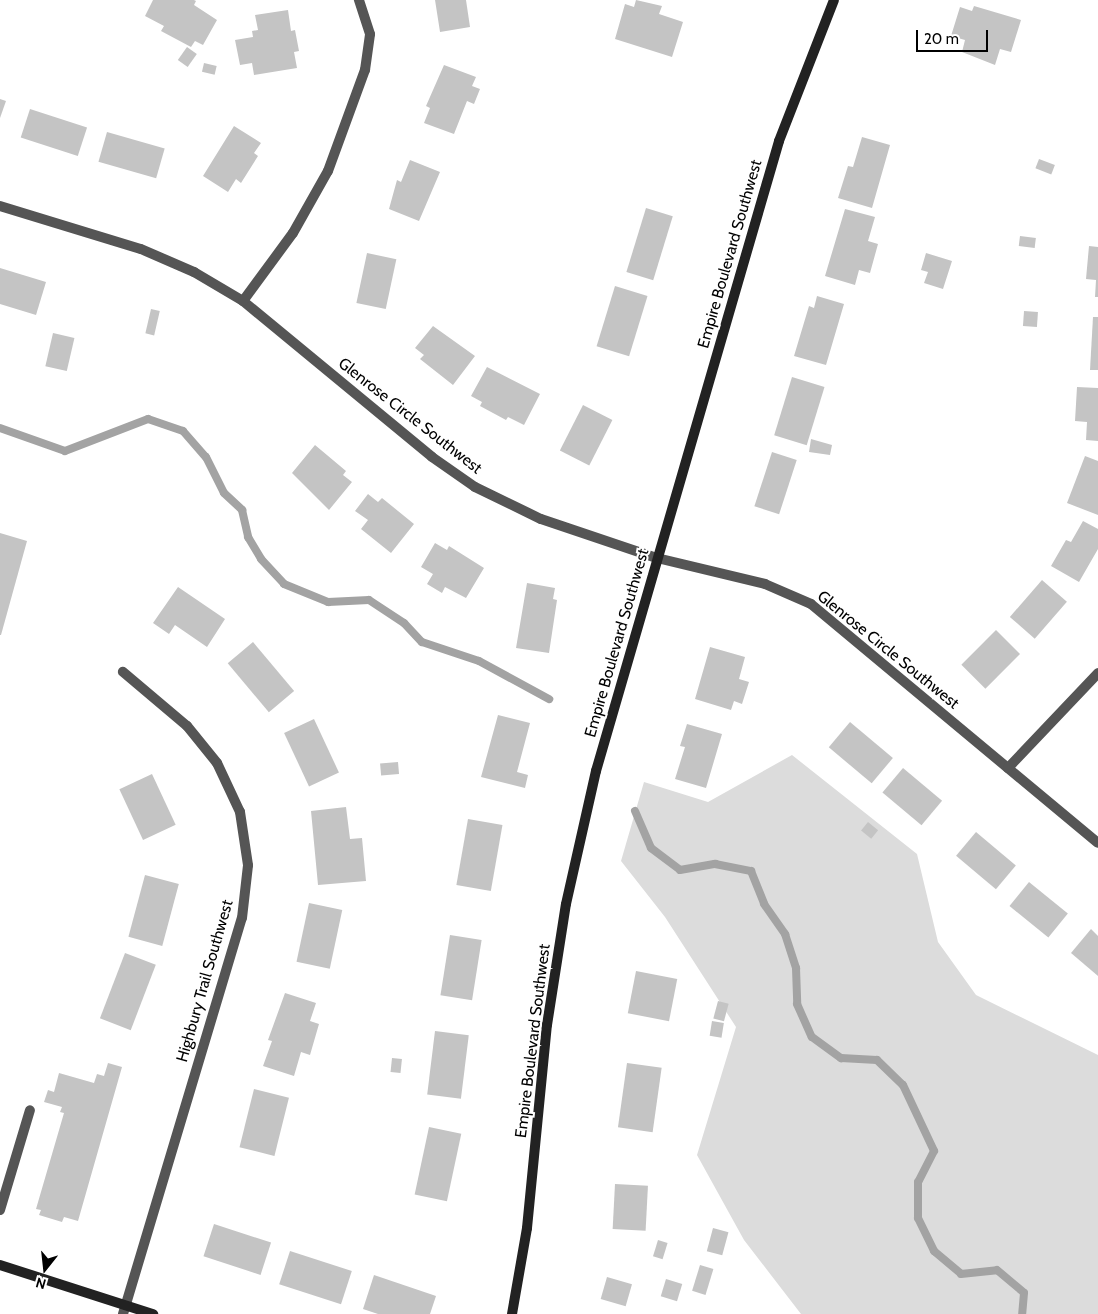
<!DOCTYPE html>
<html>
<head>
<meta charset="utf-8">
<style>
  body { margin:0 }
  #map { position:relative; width:1098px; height:1314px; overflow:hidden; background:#fff; font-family:Cabin,sans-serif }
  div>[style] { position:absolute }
  .green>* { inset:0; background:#dcdcdc }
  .stream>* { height:8px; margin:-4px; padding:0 4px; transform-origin:4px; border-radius:4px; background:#a3a3a3 }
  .building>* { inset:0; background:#c4c4c4; transform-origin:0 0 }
  .street>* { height:10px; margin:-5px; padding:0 5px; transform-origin:5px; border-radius:5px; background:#555 }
  .secondary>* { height:10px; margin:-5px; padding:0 5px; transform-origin:5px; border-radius:5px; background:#222 }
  span { translate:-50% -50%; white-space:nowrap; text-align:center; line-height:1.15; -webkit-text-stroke:4px #fff; paint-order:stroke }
  .street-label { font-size:16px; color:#000 }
  .north { position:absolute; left:20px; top:1244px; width:50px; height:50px; -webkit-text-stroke:4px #fff; paint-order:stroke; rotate:196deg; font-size:14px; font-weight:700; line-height:20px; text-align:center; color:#000 }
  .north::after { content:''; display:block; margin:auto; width:18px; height:22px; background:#000; clip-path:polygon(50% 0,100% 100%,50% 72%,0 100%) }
  .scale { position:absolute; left:916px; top:30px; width:72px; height:22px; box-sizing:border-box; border:2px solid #000; border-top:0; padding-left:6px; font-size:15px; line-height:18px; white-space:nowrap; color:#000; -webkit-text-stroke:4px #fff; paint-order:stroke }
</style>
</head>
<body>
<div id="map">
  <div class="green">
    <i style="clip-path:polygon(792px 755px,917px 854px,938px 942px,976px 995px,1098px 1055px,1098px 1314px,801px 1314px,744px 1240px,697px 1155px,736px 1027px,665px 917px,621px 861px,644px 782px,708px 802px)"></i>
  </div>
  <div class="stream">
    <i style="left:0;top:428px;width:69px;rotate:19.5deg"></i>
    <i style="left:65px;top:451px;width:89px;rotate:-21.1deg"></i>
    <i style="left:148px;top:419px;width:37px;rotate:19deg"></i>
    <i style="left:183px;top:431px;width:35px;rotate:49deg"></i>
    <i style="left:206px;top:457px;width:40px;rotate:63.4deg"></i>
    <i style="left:224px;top:493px;width:25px;rotate:43deg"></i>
    <i style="left:242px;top:510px;width:28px;rotate:77deg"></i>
    <i style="left:248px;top:537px;width:26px;rotate:59deg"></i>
    <i style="left:261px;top:559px;width:34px;rotate:47deg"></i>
    <i style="left:284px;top:584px;width:48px;rotate:22.2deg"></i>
    <i style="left:328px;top:602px;width:41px;rotate:-2.8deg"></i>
    <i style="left:369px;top:600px;width:42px;rotate:33.3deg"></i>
    <i style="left:404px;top:623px;width:26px;rotate:47deg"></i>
    <i style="left:422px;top:642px;width:60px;rotate:18.4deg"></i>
    <i style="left:479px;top:661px;width:80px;rotate:28.5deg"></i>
    <i style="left:635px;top:811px;width:40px;rotate:66.6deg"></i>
    <i style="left:651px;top:848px;width:36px;rotate:37deg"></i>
    <i style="left:680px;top:870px;width:36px;rotate:-10deg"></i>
    <i style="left:715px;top:864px;width:37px;rotate:11deg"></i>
    <i style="left:751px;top:871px;width:35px;rotate:68deg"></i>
    <i style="left:764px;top:904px;width:37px;rotate:55deg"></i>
    <i style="left:785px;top:934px;width:36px;rotate:72deg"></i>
    <i style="left:796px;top:968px;width:36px;rotate:88deg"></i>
    <i style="left:797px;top:1004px;width:36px;rotate:66deg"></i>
    <i style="left:812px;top:1037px;width:36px;rotate:36deg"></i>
    <i style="left:841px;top:1058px;width:36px;rotate:3deg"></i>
    <i style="left:877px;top:1060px;width:36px;rotate:44deg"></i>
    <i style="left:903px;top:1085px;width:73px;rotate:64.8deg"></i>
    <i style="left:934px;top:1151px;width:35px;rotate:117deg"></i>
    <i style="left:918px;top:1182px;width:36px;rotate:90deg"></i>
    <i style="left:918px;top:1218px;width:37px;rotate:64deg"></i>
    <i style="left:934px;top:1251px;width:35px;rotate:40deg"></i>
    <i style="left:961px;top:1274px;width:36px;rotate:-6deg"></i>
    <i style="left:997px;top:1270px;width:35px;rotate:40deg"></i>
    <i style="left:1024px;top:1293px;width:21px;rotate:95deg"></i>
  </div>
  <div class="building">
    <i style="clip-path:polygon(153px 0,194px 0,196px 1px,194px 5px,217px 20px,203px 45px,195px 41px,191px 47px,161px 31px,164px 26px,145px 16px)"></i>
    <i style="clip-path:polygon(435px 0,466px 0,470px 27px,440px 32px)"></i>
    <i style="clip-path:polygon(636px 0,662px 6px,659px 14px,683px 22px,672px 57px,615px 39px,625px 4px,634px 7px)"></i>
    <i style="clip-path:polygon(974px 6px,1021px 20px,1011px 52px,1000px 49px,995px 65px,962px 52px,965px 40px,951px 36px,960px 7px,972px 11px)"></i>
    <i style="clip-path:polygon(288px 10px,291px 31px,295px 30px,299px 51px,294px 52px,297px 68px,254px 75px,252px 63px,240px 65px,235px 40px,253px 37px,252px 31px,258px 30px,255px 15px)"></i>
    <i style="left:187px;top:47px;width:12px;height:16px;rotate:35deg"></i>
    <i style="left:204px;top:63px;width:13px;height:9px;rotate:13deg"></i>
    <i style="clip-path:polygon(444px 65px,476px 77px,472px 86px,480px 89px,474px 104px,467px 101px,454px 134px,424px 123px,430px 108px,426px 106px)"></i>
    <i style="clip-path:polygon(0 99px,6px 101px,0 118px)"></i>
    <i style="left:30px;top:109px;width:60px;height:30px;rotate:18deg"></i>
    <i style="clip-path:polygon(234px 126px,261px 143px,254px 153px,258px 156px,241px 183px,236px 179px,228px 192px,203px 176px)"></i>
    <i style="left:107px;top:132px;width:60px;height:31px;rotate:16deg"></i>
    <i style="clip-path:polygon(862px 137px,890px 145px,872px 208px,838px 198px,848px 166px,853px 167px)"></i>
    <i style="left:1039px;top:159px;width:17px;height:10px;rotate:21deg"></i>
    <i style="clip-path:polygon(410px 160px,440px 172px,419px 221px,389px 209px,397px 180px,401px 182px)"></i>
    <i style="left:646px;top:208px;width:28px;height:67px;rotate:17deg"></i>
    <i style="clip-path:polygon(845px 209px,875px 217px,868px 241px,878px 244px,870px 273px,859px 270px,855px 285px,825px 276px)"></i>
    <i style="left:1020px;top:236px;width:16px;height:10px;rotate:7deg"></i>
    <i style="clip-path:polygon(1089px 246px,1098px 247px,1098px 297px,1095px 297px,1096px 280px,1086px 279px)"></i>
    <i style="left:367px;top:253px;width:30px;height:51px;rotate:12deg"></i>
    <i style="clip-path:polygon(926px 253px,952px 261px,943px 289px,924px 283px,928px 272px,921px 270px)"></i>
    <i style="clip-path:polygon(0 268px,46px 282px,36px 315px,0 304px)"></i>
    <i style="left:615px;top:286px;width:34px;height:63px;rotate:17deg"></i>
    <i style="clip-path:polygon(817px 296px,844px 304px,826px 365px,794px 356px,809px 306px,814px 308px)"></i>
    <i style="left:151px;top:309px;width:9px;height:25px;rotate:13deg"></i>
    <i style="left:1024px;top:311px;width:14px;height:15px;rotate:4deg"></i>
    <i style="clip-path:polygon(1093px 317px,1098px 317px,1098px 370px,1090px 370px)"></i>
    <i style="clip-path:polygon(433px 326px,475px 356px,453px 385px,420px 359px,424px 355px,415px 348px)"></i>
    <i style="left:53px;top:333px;width:22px;height:34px;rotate:13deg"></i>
    <i style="clip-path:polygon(487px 367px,540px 394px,524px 425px,508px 417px,506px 420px,480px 406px,482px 402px,471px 396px)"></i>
    <i style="left:792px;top:377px;width:34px;height:61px;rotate:17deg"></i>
    <i style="clip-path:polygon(1077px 387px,1098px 388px,1098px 441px,1086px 440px,1087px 422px,1075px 421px)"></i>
    <i style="left:583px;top:405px;width:33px;height:51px;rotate:27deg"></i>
    <i style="clip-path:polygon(811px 439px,832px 445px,830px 455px,809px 452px)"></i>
    <i style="clip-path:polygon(315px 445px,346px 471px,343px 475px,352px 482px,329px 510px,292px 473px)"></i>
    <i style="left:772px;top:452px;width:26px;height:57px;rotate:18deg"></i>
    <i style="clip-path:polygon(1085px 456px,1098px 461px,1098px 515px,1067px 503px)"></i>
    <i style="clip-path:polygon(368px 494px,378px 502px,382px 498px,414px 524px,391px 553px,361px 529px,368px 520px,355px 511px)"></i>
    <i style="clip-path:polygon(1083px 521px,1098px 529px,1098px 549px,1079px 582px,1051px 566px,1066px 540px,1071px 542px)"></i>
    <i style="clip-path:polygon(0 533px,27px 541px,1px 635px,0 635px)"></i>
    <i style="clip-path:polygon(435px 543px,447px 550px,449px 546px,484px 568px,466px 598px,445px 587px,442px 593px,427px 584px,433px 574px,421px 567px)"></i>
    <i style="left:1042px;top:580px;width:33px;height:49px;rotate:41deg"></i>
    <i style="clip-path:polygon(527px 583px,555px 588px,553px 599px,557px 600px,549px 653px,516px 648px)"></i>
    <i style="clip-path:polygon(178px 587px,225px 619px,207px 647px,175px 625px,169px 634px,153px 623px)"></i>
    <i style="left:996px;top:630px;width:34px;height:49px;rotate:45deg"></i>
    <i style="left:253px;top:642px;width:64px;height:33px;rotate:50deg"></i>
    <i style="clip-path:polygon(710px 647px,745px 657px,739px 679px,749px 682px,742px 704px,734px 701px,731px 710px,695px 699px)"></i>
    <i style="clip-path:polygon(498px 715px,530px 723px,517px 772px,528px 775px,525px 788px,481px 777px)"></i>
    <i style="left:314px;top:719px;width:59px;height:33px;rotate:65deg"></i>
    <i style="left:850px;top:722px;width:56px;height:33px;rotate:40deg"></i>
    <i style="clip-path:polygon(687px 724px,722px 734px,706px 788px,675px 779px,685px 747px,680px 746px)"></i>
    <i style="left:398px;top:762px;width:12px;height:18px;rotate:85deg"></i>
    <i style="left:903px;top:768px;width:51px;height:32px;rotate:40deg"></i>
    <i style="left:152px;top:774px;width:56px;height:36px;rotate:65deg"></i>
    <i style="clip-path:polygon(346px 807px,350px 839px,362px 838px,366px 881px,318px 885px,311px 811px)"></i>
    <i style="left:468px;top:819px;width:35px;height:67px;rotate:10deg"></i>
    <i style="left:868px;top:822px;width:13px;height:11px;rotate:39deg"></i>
    <i style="left:976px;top:832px;width:52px;height:31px;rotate:40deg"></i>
    <i style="left:145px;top:875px;width:35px;height:64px;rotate:15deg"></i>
    <i style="left:1029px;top:882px;width:50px;height:31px;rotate:39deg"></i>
    <i style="left:309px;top:903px;width:34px;height:60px;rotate:12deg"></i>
    <i style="clip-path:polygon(1091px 929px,1098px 936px,1098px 976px,1071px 953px)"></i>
    <i style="left:450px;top:935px;width:32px;height:61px;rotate:9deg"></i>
    <i style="left:125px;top:953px;width:33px;height:70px;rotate:21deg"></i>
    <i style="left:636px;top:971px;width:42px;height:43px;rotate:11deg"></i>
    <i style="clip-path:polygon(285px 993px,316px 1003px,310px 1021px,319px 1024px,310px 1055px,301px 1052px,294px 1076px,263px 1066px,272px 1041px,268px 1040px)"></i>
    <i style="left:718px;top:1001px;width:11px;height:18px;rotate:15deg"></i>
    <i style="left:712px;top:1021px;width:12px;height:15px;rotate:9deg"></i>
    <i style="left:435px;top:1031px;width:34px;height:64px;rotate:7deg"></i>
    <i style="left:392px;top:1058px;width:10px;height:14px;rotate:6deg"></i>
    <i style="clip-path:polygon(108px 1063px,122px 1067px,78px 1221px,64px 1217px,62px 1222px,39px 1215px,41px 1210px,36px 1209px,64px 1113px,60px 1112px,62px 1107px,44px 1102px,48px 1090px,54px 1092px,59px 1073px,94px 1083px,97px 1074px,104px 1076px)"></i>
    <i style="left:627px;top:1063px;width:35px;height:65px;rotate:8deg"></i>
    <i style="left:254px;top:1089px;width:36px;height:60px;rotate:14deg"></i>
    <i style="left:429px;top:1127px;width:33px;height:69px;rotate:12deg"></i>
    <i style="left:615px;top:1184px;width:33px;height:45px;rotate:3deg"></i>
    <i style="left:214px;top:1224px;width:60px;height:34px;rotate:18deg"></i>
    <i style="left:713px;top:1228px;width:16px;height:24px;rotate:15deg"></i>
    <i style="left:658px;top:1240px;width:10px;height:17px;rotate:17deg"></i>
    <i style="left:290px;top:1251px;width:65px;height:35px;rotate:18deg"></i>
    <i style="left:700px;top:1265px;width:14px;height:27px;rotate:17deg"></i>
    <i style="clip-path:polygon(374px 1275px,436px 1296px,430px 1314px,378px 1314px,363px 1309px)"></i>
    <i style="left:607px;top:1277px;width:26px;height:23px;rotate:16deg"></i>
    <i style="left:666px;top:1279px;width:17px;height:18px;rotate:17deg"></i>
  </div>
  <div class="street">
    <i style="left:0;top:206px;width:147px;rotate:17deg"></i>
    <i style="left:141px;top:249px;width:58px;rotate:23.5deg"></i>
    <i style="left:194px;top:272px;width:57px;rotate:30.6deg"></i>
    <i style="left:243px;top:301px;width:245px;rotate:39.5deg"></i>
    <i style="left:432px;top:457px;width:52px;rotate:34.9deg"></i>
    <i style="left:475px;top:487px;width:73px;rotate:25.9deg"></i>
    <i style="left:541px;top:519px;width:122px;rotate:18.6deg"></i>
    <i style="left:657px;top:558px;width:111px;rotate:13.5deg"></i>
    <i style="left:765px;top:584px;width:50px;rotate:23.5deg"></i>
    <i style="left:811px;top:604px;width:373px;rotate:39.8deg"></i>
    <i style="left:243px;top:301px;width:84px;rotate:-53.7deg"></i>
    <i style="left:293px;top:233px;width:71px;rotate:-60.6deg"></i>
    <i style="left:328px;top:171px;width:108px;rotate:-69.9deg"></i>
    <i style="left:365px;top:70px;width:36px;rotate:-82deg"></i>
    <i style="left:370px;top:34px;width:36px;rotate:-108deg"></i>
    <i style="left:1008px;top:768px;width:131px;rotate:-46.5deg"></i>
    <i style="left:0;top:1210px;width:104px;rotate:-73.3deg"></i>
    <i style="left:123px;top:1314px;width:413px;rotate:-73.3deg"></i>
    <i style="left:242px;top:918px;width:53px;rotate:-83.5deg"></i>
    <i style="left:248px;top:865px;width:54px;rotate:-98.6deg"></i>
    <i style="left:240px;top:812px;width:54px;rotate:-115.1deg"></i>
    <i style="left:217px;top:763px;width:48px;rotate:-129deg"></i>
    <i style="left:187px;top:726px;width:84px;rotate:-139.8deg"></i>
  </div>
  <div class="secondary">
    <i style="left:0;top:1265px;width:161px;rotate:17.8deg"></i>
    <i style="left:512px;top:1314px;width:87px;rotate:-80.1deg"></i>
    <i style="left:527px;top:1228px;width:204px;rotate:-84.4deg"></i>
    <i style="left:547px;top:1025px;width:122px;rotate:-81.1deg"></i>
    <i style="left:566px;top:904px;width:136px;rotate:-77.3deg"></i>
    <i style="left:596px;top:771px;width:656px;rotate:-73.8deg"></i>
    <i style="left:779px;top:141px;width:151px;rotate:-68.7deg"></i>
  </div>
  <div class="street-label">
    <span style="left:730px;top:254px;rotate:-74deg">Empire Boulevard Southwest</span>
    <span style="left:410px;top:416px;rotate:38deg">Glenrose Circle Southwest</span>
    <span style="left:617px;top:643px;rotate:-74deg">Empire Boulevard Southwest</span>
    <span style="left:888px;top:650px;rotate:39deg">Glenrose Circle Southwest</span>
    <span style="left:205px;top:981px;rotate:-74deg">Highbury Trail Southwest</span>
    <span style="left:533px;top:1041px;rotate:-83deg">Empire Boulevard Southwest</span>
  </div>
  <div class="north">N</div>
  <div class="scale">20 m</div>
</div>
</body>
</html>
